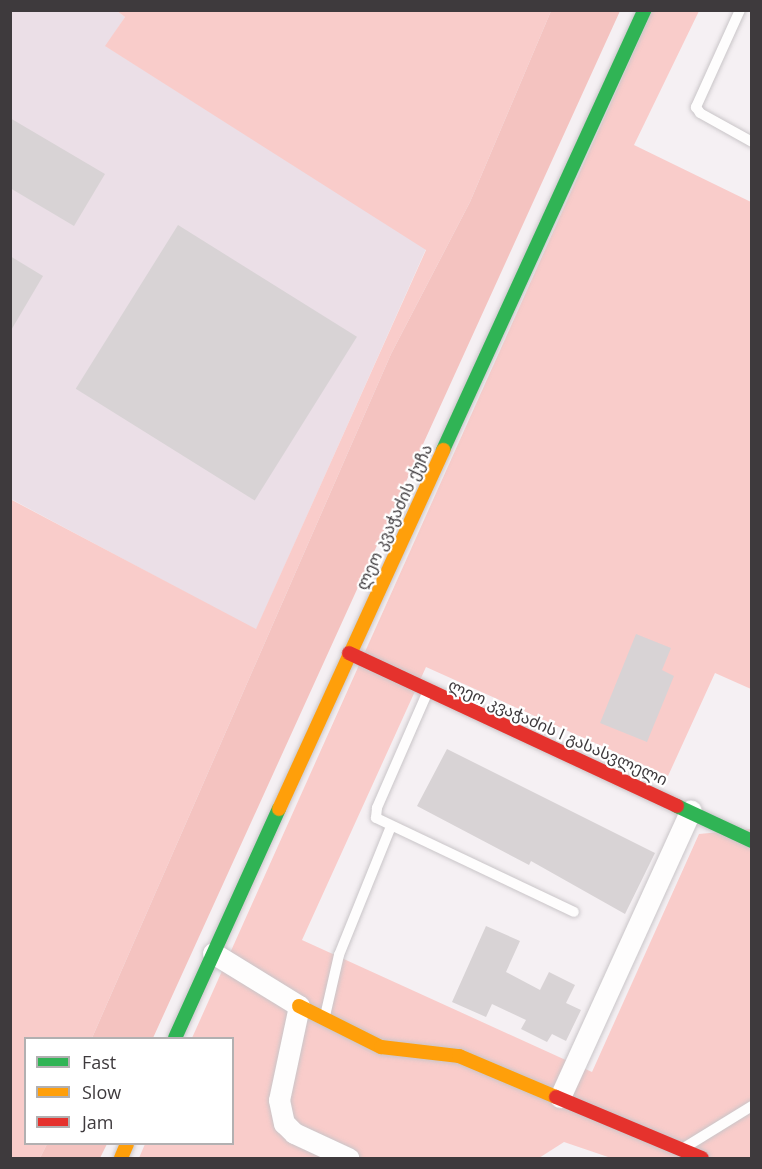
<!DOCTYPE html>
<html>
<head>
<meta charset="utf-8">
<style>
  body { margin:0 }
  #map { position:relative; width:762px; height:1169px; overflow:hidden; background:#f5f0f3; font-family:"Open Sans","Noto Sans Georgian",sans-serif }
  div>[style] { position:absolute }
  .built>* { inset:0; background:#ebdfe7 }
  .green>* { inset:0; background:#f9ccca }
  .forest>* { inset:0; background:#f4c3c0 }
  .building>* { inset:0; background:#d8d3d5; transform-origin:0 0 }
  .roads { filter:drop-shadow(0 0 2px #c9c5c8) drop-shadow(0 0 2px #c9c5c8) }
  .lane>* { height:10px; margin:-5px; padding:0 5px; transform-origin:5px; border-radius:5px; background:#fefdfd }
  .street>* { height:21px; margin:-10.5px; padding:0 10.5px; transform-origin:10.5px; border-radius:10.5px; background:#fefdfd }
  .fast>* { height:14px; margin:-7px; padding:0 7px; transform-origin:7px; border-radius:7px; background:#30b455 }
  .slow>* { height:14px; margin:-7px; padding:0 7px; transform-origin:7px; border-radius:7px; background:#ff9f0a }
  .jam>* { height:14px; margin:-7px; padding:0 7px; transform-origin:7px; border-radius:7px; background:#e5322d }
  span { translate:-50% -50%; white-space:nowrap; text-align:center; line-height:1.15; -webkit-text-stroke:4.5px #fff; paint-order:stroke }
  .street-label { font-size:16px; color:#3e3a3d }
  .frame { position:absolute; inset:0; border:12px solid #3e3a3d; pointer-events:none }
  .legend { position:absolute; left:24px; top:1037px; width:210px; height:108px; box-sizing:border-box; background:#fff; border:2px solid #b2b0b1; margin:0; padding:8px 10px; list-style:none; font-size:18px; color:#3e3a3d }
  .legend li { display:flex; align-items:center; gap:12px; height:30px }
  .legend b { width:30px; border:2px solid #b2b0b1 }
</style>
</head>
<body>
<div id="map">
  <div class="built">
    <i style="clip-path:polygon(10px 11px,117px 11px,125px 17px,106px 46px,426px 249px,256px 630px,11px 499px)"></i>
  </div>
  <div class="green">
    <i style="clip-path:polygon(117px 11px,551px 11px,470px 202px,391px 354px,92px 1038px,26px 1038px,26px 1144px,47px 1144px,40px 1158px,10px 1158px,10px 499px,256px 629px,426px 250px,105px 46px,125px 17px)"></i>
    <i style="clip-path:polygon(652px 11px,699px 11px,634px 145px,751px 202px,751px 689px,715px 673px,668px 776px,426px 667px,302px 940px,592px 1072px,699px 834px,751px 829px,751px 1158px,611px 1158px,564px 1142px,539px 1158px,139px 1158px,145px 1144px,232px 1144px,232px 1038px,192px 1038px)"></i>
  </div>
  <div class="forest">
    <i style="clip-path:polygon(551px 11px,620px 11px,153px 1038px,92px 1038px,391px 354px,470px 202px)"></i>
    <i style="clip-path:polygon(47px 1144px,107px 1144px,100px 1158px,40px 1158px)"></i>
  </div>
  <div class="building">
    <i style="clip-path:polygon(10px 118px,105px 174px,74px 226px,10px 188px)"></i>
    <i style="left:178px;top:225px;width:211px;height:193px;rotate:32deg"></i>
    <i style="clip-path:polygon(10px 256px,43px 276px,10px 332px)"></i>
    <i style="clip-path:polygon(636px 634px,671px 648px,662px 670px,674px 676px,647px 742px,600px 723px)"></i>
    <i style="clip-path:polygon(447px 749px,655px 853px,625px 914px,531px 861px,529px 865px,417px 806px)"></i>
    <i style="clip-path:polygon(486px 926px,520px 941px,506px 972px,540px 990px,549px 972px,575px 985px,566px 1003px,581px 1010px,566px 1041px,552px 1034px,547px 1042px,521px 1029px,526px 1020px,492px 1004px,486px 1017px,452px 1002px)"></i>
  </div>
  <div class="roads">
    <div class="lane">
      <i style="left:740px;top:10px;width:107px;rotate:114.4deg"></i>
      <i style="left:696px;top:107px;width:7px;rotate:56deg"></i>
      <i style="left:700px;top:113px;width:60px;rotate:29.1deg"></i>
      <i style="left:428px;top:691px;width:128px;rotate:113.6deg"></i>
      <i style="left:377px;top:808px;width:10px;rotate:96deg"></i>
      <i style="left:376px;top:818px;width:219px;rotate:25.4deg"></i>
      <i style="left:325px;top:1016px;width:63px;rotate:-77.1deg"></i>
      <i style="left:339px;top:955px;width:139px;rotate:-68deg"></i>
      <i style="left:687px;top:1146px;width:76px;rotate:-31.6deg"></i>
    </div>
    <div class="street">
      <i style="left:213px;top:953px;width:101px;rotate:31.6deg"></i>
      <i style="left:299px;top:1006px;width:96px;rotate:102deg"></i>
      <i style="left:279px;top:1100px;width:24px;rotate:78deg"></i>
      <i style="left:284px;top:1123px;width:14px;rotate:45deg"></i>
      <i style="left:294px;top:1133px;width:60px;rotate:24.8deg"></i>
      <i style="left:560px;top:1097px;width:315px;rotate:-65.5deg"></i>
    </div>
    <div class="fast">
      <i style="left:443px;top:450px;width:484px;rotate:-65.4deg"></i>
      <i style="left:677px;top:806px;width:83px;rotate:25deg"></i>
      <i style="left:175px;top:1038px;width:252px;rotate:-65.6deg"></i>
    </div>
    <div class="slow">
      <i style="left:279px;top:809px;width:395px;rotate:-65.4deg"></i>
      <i style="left:299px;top:1006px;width:92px;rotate:26.6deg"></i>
      <i style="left:381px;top:1047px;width:79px;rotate:6.6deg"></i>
      <i style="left:459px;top:1056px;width:105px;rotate:22.9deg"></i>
      <i style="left:121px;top:1158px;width:15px;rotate:-67deg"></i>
    </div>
    <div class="jam">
      <i style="left:349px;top:653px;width:362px;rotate:25deg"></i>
      <i style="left:556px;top:1097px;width:158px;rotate:22.7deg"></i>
    </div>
  </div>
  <div class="street-label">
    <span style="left:394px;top:517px;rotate:-65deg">ლეო კვაჭაძის ქუჩა</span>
    <span style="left:558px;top:732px;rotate:24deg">ლეო კვაჭაძის I გასასვლელი</span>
  </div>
  <div class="frame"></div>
  <ul class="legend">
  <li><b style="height:8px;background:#30b455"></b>Fast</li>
  <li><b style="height:8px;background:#ff9f0a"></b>Slow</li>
  <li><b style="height:8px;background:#e5322d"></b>Jam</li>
  </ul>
</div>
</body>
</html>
